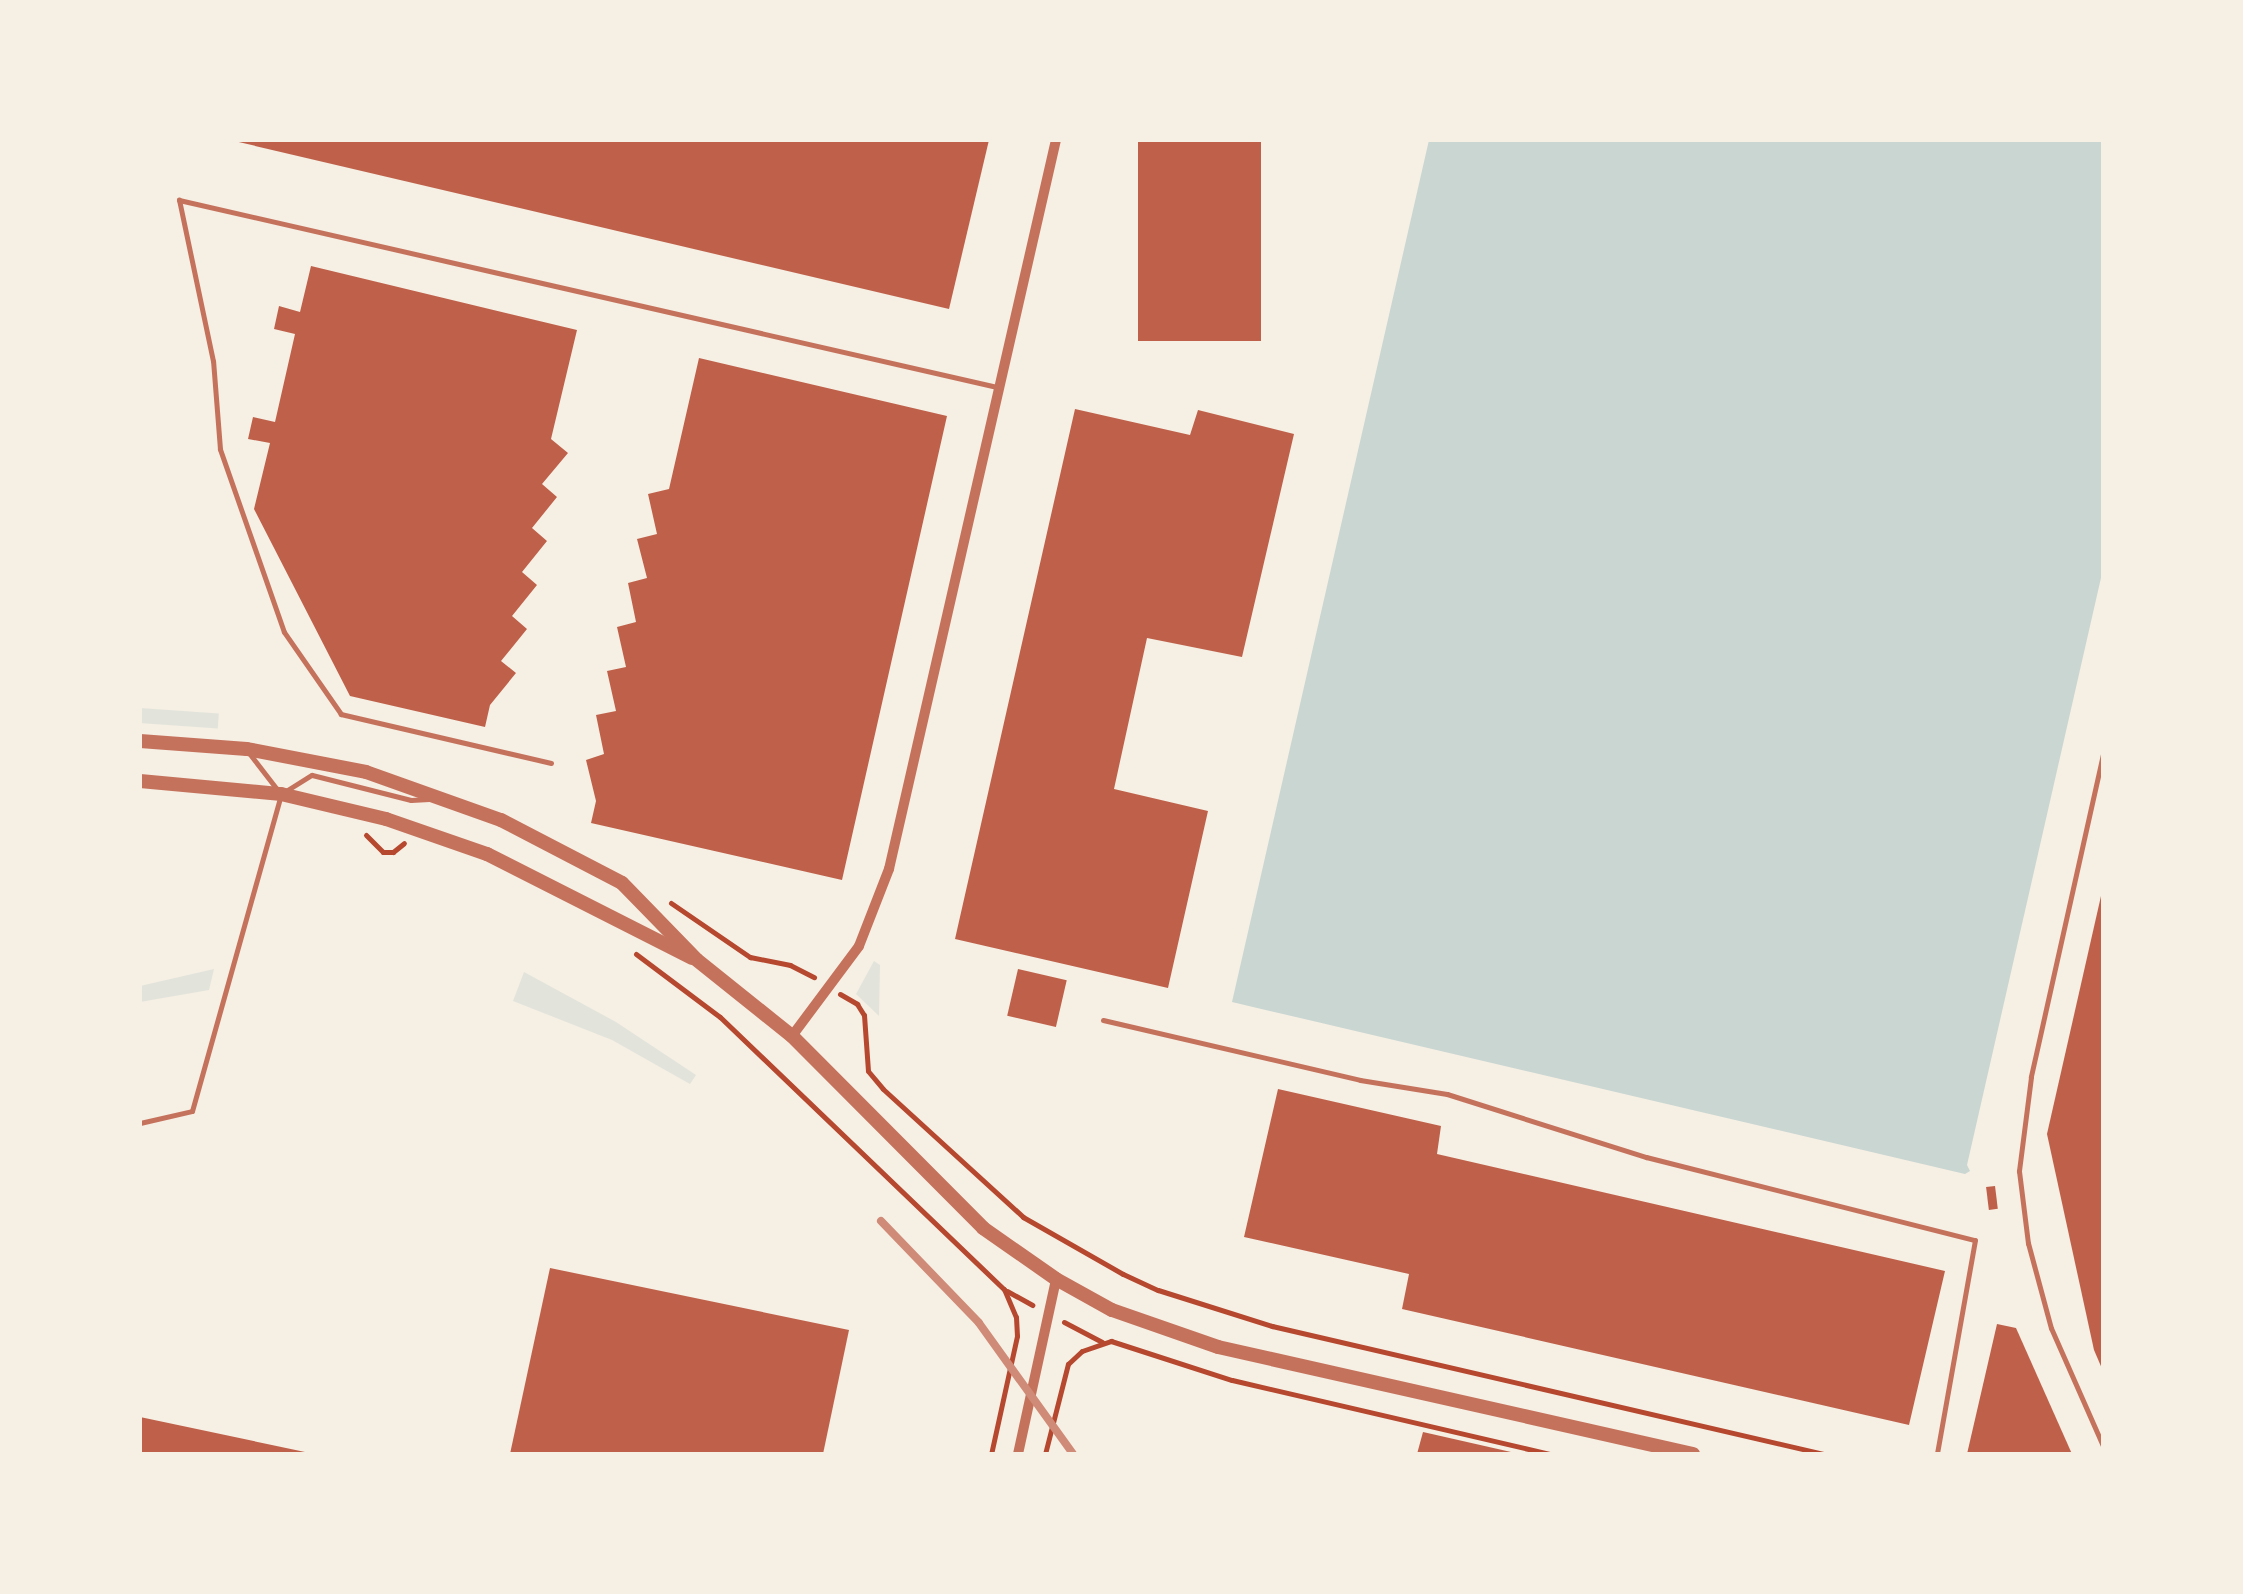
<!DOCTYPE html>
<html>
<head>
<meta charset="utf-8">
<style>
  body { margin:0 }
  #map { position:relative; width:2243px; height:1594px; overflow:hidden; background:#f6efe4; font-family:"Source Serif 4",serif }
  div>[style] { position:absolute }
  .green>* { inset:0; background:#e2e4dc; transform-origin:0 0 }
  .water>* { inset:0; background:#c9d6d2 }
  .building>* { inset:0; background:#bf614a; transform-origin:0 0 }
  .path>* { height:5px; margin:-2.5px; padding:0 2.5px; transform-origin:2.5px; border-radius:2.5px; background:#b5482f }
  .service>* { height:5px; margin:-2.5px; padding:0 2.5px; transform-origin:2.5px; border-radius:2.5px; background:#c5725c }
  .minor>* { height:10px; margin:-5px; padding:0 5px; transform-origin:5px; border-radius:5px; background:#c5725c }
  .tertiary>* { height:14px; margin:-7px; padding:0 7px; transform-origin:7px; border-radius:7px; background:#c5725c }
  .rail>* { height:8px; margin:-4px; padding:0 4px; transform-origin:4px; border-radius:4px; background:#cf8b77 }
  span { translate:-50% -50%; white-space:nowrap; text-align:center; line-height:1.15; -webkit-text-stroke:9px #f6efe4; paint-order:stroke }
  .frame { position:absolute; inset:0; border:142px solid #f6efe4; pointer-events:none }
</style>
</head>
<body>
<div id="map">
  <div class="green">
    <i style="left:140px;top:708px;width:79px;height:15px;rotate:4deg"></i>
    <i style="clip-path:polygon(874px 961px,880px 965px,879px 1016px,856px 994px)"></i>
    <i style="clip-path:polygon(214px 969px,209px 990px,140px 1002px,140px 986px)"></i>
    <i style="clip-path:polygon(524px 972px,616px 1022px,696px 1075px,690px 1084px,612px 1040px,513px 1001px)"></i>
  </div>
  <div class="water">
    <i style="clip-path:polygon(1429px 140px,2103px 140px,2103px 569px,1967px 1165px,1970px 1171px,1965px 1174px,1232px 1002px)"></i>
  </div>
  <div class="building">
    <i style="clip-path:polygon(230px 140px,989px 140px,949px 309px)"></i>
    <i style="left:1138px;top:140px;width:123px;height:201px"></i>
    <i style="clip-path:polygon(311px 266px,577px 330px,551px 439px,568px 453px,542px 484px,557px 497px,532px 528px,547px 541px,522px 572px,537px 585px,512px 616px,527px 629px,501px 661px,516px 673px,490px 705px,485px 727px,350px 696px,254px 509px,270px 443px,248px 439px,253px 417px,275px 422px,295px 334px,274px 329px,279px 306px,300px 312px)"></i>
    <i style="clip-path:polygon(699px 358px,947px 416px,842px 880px,591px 823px,596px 801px,586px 760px,604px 754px,596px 715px,616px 711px,607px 671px,626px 667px,617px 627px,636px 622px,628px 583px,647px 578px,637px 539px,657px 534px,648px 494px,669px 489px)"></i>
    <i style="clip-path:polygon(1075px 409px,1190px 435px,1198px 410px,1294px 434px,1242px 657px,1147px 638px,1114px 789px,1208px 811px,1168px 988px,955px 939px)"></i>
    <i style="clip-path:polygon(2101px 896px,2103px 896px,2103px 1371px,2094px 1350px,2047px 1134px)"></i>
    <i style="left:1018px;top:969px;width:50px;height:48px;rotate:13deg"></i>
    <i style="clip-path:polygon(1278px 1089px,1441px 1126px,1437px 1154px,1945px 1271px,1909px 1425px,1402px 1309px,1409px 1274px,1244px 1237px)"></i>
    <i style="left:1995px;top:1186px;width:23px;height:9px;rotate:83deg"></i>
    <i style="clip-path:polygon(550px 1268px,849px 1330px,823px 1454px,510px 1454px)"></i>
    <i style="clip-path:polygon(1997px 1324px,2016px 1328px,2072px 1454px,1967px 1454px)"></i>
    <i style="clip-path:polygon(140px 1417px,305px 1452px,305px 1454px,140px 1454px)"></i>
    <i style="clip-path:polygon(1423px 1432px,1511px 1452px,1511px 1454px,1417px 1454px)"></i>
  </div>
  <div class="path">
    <i style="left:366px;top:835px;width:24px;rotate:45deg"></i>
    <i style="left:383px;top:852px;width:10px"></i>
    <i style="left:393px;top:852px;width:14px;rotate:-39deg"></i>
    <i style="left:671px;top:903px;width:96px;rotate:34.4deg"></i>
    <i style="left:750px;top:957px;width:41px;rotate:11.3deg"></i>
    <i style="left:790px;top:965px;width:27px;rotate:27deg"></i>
    <i style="left:636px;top:954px;width:105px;rotate:36.9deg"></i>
    <i style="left:720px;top:1017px;width:393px;rotate:43.8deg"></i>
    <i style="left:1004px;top:1289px;width:30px;rotate:67deg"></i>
    <i style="left:1016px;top:1317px;width:19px;rotate:87deg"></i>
    <i style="left:1017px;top:1336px;width:121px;rotate:102.4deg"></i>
    <i style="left:840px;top:994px;width:20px;rotate:30deg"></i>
    <i style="left:857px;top:1004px;width:13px;rotate:58deg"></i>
    <i style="left:864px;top:1015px;width:56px;rotate:85.9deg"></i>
    <i style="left:868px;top:1071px;width:23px;rotate:50deg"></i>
    <i style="left:883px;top:1089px;width:190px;rotate:42.4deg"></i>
    <i style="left:1023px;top:1217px;width:115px;rotate:29.7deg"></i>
    <i style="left:1123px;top:1274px;width:38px;rotate:25deg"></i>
    <i style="left:1158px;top:1290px;width:120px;rotate:17.5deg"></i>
    <i style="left:1272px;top:1326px;width:567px;rotate:13.06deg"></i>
    <i style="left:1007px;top:1291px;width:29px;rotate:29deg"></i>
    <i style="left:1064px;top:1322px;width:43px;rotate:27.8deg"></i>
    <i style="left:1045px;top:1454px;width:93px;rotate:-75.7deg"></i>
    <i style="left:1068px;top:1364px;width:19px;rotate:-43deg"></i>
    <i style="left:1082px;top:1351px;width:31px;rotate:-19deg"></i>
    <i style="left:1111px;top:1341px;width:127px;rotate:17.9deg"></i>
    <i style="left:1232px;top:1380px;width:326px;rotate:13.1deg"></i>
  </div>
  <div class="service">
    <i style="left:249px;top:753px;width:49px;rotate:52.4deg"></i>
    <i style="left:2103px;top:754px;width:331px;rotate:102.6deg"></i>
    <i style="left:2031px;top:1077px;width:95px;rotate:97.3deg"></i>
    <i style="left:2019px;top:1171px;width:73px;rotate:82.9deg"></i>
    <i style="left:2028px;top:1243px;width:88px;rotate:74.9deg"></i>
    <i style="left:2051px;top:1328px;width:129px;rotate:66.2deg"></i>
    <i style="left:551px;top:763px;width:216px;rotate:-166.9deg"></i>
    <i style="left:341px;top:714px;width:100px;rotate:-124.8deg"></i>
    <i style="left:284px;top:632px;width:194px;rotate:-109.3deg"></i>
    <i style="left:220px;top:449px;width:88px;rotate:-94.5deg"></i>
    <i style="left:213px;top:361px;width:165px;rotate:-101.9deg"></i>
    <i style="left:179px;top:200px;width:839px;rotate:12.88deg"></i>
    <i style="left:1103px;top:1020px;width:264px;rotate:13.1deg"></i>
    <i style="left:1360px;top:1080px;width:88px;rotate:9.1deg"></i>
    <i style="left:1447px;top:1094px;width:209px;rotate:17.6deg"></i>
    <i style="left:1646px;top:1157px;width:339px;rotate:14.2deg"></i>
    <i style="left:1975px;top:1240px;width:217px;rotate:100.1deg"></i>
    <i style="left:140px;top:1123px;width:53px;rotate:-13deg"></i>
    <i style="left:192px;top:1111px;width:329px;rotate:-74.3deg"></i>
    <i style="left:281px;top:794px;width:36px;rotate:-32deg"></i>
    <i style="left:312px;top:775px;width:102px;rotate:14.2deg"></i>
    <i style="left:411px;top:800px;width:18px;rotate:-3deg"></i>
  </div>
  <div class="minor">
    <i style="left:792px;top:1036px;width:112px;rotate:-53.3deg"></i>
    <i style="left:859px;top:946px;width:83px;rotate:-68.7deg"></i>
    <i style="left:889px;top:869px;width:748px;rotate:-77.1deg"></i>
    <i style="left:1018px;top:1454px;width:179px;rotate:-77.7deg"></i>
  </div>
  <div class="tertiary">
    <i style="left:140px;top:741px;width:107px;rotate:4.3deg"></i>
    <i style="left:247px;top:749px;width:121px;rotate:10.9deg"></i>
    <i style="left:366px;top:772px;width:143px;rotate:19.6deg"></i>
    <i style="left:501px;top:820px;width:136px;rotate:27.5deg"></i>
    <i style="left:622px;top:883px;width:107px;rotate:45.8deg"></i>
    <i style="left:697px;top:960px;width:122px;rotate:38.7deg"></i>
    <i style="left:792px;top:1036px;width:271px;rotate:45.1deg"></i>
    <i style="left:983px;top:1228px;width:89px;rotate:34.9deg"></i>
    <i style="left:1056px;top:1279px;width:64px;rotate:29deg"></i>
    <i style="left:1112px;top:1310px;width:112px;rotate:19.2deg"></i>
    <i style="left:1218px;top:1347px;width:487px;rotate:12.7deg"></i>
    <i style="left:140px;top:781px;width:142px;rotate:5.3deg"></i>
    <i style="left:281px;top:794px;width:108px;rotate:13.4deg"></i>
    <i style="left:386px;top:819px;width:107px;rotate:19.1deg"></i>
    <i style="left:487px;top:854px;width:230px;rotate:26.9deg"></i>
  </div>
  <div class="rail">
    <i style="left:881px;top:1221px;width:141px;rotate:46.1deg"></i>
    <i style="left:979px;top:1323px;width:161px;rotate:54.3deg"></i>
  </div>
  <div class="frame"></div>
</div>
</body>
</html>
